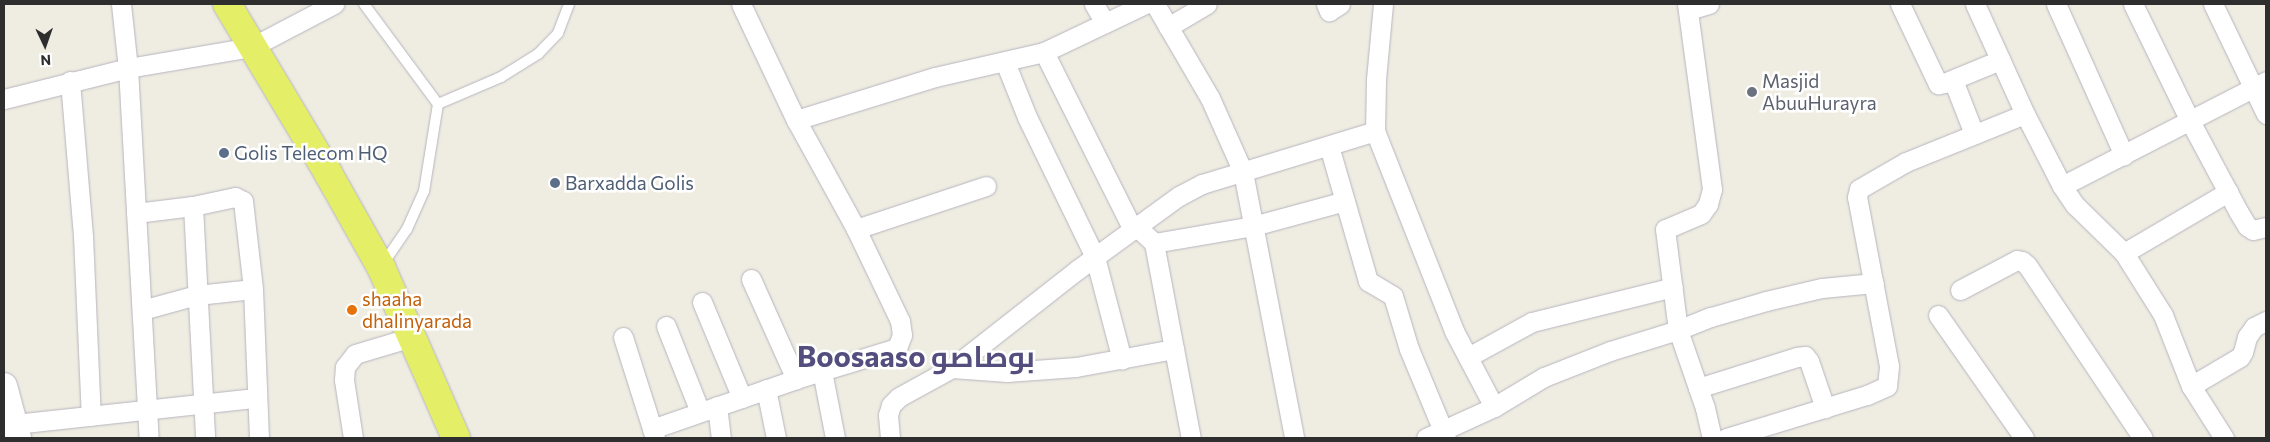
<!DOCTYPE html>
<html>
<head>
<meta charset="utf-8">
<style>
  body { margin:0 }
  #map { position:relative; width:2270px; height:442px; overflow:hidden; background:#efede1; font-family:Commissioner,Cairo,sans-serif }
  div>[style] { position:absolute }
  .roads { filter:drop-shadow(0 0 1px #b6b4c0) drop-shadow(0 0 1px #b6b4c0) }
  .lane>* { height:10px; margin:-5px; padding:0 5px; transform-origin:5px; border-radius:5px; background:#fff }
  .street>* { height:19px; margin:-9.5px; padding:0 9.5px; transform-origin:9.5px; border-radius:9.5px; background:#fff }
  .secondary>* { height:26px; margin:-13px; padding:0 13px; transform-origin:13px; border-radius:13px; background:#fff }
  .primary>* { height:28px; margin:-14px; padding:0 14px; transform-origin:14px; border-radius:14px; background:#e4ee66 }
  .dots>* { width:14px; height:14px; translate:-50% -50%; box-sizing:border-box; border:2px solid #fff; border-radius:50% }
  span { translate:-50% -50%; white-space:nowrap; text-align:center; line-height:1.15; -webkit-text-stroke:5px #fff; paint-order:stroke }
  .worship-label { font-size:19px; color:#5b616d }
  .left { translate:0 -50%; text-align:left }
  .service-label { font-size:19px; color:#4e5e75 }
  .food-label { font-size:19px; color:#c56008 }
  .town-label { font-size:29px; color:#544e7f; font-weight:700 }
  .frame { position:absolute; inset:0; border:5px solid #2e2e2e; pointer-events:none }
  .north { position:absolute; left:20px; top:20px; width:50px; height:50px; -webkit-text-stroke:4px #fff; paint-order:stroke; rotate:177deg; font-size:14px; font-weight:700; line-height:20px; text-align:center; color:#2e2e2e }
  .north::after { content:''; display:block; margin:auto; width:18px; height:22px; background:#2e2e2e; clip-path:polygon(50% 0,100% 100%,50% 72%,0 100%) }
</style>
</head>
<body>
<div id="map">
  <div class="roads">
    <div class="lane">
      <i style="left:364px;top:4px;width:124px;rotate:53.5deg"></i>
      <i style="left:438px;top:104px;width:88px;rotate:99.1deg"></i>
      <i style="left:424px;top:191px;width:42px;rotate:114.1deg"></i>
      <i style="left:407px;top:229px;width:42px;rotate:124.4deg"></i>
      <i style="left:438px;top:104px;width:69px;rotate:-23.2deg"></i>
      <i style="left:501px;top:77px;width:44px;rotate:-31.9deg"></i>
      <i style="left:538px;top:54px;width:29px;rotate:-46deg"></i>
      <i style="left:558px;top:33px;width:31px;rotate:-69deg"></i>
    </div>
    <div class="street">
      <i style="left:121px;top:4px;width:64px;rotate:83.8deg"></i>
      <i style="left:128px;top:68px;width:371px;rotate:86.8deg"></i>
      <i style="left:1094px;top:4px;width:22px;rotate:60deg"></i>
      <i style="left:1155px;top:4px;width:109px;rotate:59.7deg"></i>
      <i style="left:1210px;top:98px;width:81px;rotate:66deg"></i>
      <i style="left:1243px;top:172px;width:271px;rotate:79.1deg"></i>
      <i style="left:1326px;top:4px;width:8px;rotate:67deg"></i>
      <i style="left:1329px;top:11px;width:13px;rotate:-32deg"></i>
      <i style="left:1383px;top:4px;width:76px;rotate:95.3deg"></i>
      <i style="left:1376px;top:80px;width:51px;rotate:91.1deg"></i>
      <i style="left:1375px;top:131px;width:215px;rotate:68.4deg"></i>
      <i style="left:1454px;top:331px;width:86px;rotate:62.2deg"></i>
      <i style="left:1687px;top:4px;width:187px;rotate:82.3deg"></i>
      <i style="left:1712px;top:189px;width:16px;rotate:105deg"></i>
      <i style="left:1708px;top:204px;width:12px;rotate:125deg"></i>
      <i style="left:1701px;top:214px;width:39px;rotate:157deg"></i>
      <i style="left:1665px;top:229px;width:102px;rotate:82.7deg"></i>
      <i style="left:1678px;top:330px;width:83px;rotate:70.9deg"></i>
      <i style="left:1705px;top:408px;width:31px;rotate:77deg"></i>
      <i style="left:1900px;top:4px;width:89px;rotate:64.6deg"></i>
      <i style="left:1938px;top:84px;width:6px;rotate:-9deg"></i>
      <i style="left:1944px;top:83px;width:61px;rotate:-22.3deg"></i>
      <i style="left:1975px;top:4px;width:121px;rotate:65.6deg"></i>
      <i style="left:2025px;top:114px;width:81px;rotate:62.8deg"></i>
      <i style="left:2062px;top:186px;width:229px;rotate:-27.2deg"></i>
      <i style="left:2056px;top:4px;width:166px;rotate:65.8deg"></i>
      <i style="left:2133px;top:4px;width:130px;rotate:64deg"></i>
      <i style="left:2190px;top:121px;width:102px;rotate:61.9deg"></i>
      <i style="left:2238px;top:211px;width:17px;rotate:59deg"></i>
      <i style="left:2247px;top:226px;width:7px;rotate:34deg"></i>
      <i style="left:2253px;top:230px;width:13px;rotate:-13deg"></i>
      <i style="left:2213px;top:4px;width:122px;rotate:64.3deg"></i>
      <i style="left:1689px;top:10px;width:21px;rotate:-17deg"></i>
      <i style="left:1168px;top:27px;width:45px;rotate:-30.5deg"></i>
      <i style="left:1044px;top:52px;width:199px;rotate:63.4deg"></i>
      <i style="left:1005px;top:62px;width:59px;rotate:68.2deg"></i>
      <i style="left:1027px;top:117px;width:156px;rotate:64.1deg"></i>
      <i style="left:1095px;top:257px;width:106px;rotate:75.3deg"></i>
      <i style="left:1953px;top:80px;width:58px;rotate:68.7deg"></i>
      <i style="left:70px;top:81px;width:156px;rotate:85.2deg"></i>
      <i style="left:83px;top:236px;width:180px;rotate:87.5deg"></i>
      <i style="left:4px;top:99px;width:128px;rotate:-14deg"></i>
      <i style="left:128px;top:68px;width:126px;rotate:-9.6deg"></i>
      <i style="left:252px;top:47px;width:93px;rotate:-27.7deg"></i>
      <i style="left:796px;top:120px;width:145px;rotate:-17.2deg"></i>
      <i style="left:935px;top:77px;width:112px;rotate:-12.9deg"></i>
      <i style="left:1044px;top:52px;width:112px;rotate:-25.4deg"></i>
      <i style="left:1329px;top:146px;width:141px;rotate:73.9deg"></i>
      <i style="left:1368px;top:281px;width:29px;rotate:31deg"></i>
      <i style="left:1393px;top:296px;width:55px;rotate:73.2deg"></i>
      <i style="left:1409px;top:349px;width:96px;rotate:67.4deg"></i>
      <i style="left:2062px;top:186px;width:23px;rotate:56deg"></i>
      <i style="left:2075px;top:205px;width:69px;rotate:44.4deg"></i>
      <i style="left:2124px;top:253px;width:73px;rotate:57.8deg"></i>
      <i style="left:2163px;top:315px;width:76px;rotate:68.5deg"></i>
      <i style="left:2191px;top:386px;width:62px;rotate:57.6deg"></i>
      <i style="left:193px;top:206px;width:232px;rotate:87deg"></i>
      <i style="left:136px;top:213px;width:57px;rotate:-7deg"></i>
      <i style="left:193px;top:206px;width:43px;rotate:-12.1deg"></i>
      <i style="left:235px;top:197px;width:9px;rotate:27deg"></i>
      <i style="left:243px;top:201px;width:89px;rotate:83.5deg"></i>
      <i style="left:253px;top:289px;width:149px;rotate:87.7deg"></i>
      <i style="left:1137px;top:227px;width:23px;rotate:43deg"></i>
      <i style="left:1154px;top:243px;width:198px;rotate:79.3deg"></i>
      <i style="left:856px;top:229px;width:137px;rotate:-18.3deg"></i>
      <i style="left:1154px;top:243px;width:100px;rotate:-9.7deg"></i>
      <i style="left:1253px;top:226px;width:95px;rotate:-15.2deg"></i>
      <i style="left:2124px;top:253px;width:121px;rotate:-30.4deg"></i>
      <i style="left:751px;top:279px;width:110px;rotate:65.8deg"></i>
      <i style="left:1960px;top:290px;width:64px;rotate:-27.8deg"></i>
      <i style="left:2017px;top:260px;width:5px;rotate:11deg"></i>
      <i style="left:2022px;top:261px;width:6px;rotate:39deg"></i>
      <i style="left:2027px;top:265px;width:208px;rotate:56.2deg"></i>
      <i style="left:702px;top:302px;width:104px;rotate:67.4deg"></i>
      <i style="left:142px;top:310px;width:57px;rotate:-15.3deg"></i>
      <i style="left:197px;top:295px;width:56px;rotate:-6.1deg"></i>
      <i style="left:1938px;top:315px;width:150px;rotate:55deg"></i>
      <i style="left:666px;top:326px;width:92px;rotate:68.4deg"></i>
      <i style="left:623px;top:337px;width:106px;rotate:72.4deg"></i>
      <i style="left:1468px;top:357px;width:73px;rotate:-28.7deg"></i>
      <i style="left:1532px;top:322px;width:145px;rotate:-13.9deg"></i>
      <i style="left:952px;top:368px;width:55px;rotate:4.2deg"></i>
      <i style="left:1007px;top:372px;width:69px;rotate:-4.1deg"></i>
      <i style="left:1076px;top:367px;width:100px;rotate:-10.4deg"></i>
      <i style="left:822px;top:371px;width:68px;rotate:79deg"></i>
      <i style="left:2191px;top:386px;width:57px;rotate:-30.6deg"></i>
      <i style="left:2240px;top:357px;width:6px;rotate:-59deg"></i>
      <i style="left:2243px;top:352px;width:16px;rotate:-75deg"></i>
      <i style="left:2247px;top:337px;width:12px;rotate:-55deg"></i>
      <i style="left:2254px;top:327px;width:13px;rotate:-27deg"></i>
      <i style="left:1698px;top:388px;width:104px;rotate:-17.4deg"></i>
      <i style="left:1797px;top:357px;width:8px;rotate:-7deg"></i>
      <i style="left:1805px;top:356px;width:6px;rotate:51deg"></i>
      <i style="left:1809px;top:361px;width:50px;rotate:71.2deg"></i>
      <i style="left:766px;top:389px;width:50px;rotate:78.5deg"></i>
      <i style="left:717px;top:406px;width:32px;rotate:83deg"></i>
      <i style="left:15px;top:424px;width:242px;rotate:-6.2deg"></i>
      <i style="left:652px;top:429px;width:152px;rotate:-19.1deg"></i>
      <i style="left:796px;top:379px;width:106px;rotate:-17.1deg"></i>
      <i style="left:897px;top:348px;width:14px;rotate:-69deg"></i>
      <i style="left:902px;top:335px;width:14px;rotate:-98deg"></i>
      <i style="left:900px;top:321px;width:102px;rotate:-115.6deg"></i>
      <i style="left:856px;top:229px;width:124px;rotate:-118.8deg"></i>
      <i style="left:796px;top:120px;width:128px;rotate:-115.4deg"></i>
      <i style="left:353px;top:438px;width:59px;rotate:-98.8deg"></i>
      <i style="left:344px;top:380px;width:13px;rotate:-86deg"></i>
      <i style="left:345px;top:367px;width:16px;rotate:-52deg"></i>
      <i style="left:355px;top:354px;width:59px;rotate:-16.6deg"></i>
      <i style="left:890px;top:438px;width:23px;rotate:-95deg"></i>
      <i style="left:888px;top:415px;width:10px;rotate:-73deg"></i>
      <i style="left:891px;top:405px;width:11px;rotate:-45deg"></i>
      <i style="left:899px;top:397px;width:60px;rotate:-28.7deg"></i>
      <i style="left:952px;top:368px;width:159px;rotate:-38.1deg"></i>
      <i style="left:1077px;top:270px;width:126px;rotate:-36deg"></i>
      <i style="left:1179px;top:196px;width:26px;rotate:-28deg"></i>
      <i style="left:1202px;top:184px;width:181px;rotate:-17deg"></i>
      <i style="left:1426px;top:438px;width:75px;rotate:-24.5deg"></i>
      <i style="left:1494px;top:407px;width:58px;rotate:-31deg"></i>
      <i style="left:1544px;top:377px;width:71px;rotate:-21.5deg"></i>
      <i style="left:1610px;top:351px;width:71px;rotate:-17.2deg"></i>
      <i style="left:1678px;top:330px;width:35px;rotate:-22deg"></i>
      <i style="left:1711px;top:317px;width:57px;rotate:-16.2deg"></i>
      <i style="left:1766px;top:301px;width:57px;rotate:-13.1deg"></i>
      <i style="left:1822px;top:288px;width:52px;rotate:-5.5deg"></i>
      <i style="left:1726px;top:438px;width:147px;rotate:-17deg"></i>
      <i style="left:1867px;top:395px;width:22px;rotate:-24deg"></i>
      <i style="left:1887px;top:386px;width:20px;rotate:-84deg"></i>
      <i style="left:1889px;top:366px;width:172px;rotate:-100.7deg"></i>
      <i style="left:1857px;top:197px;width:8px;rotate:-76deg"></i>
      <i style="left:1859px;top:189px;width:54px;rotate:-29.9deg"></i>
      <i style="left:1906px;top:162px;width:128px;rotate:-22deg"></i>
    </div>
    <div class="secondary">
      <i style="left:4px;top:386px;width:54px;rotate:74.9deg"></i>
    </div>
    <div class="primary">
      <i style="left:227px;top:4px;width:197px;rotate:59.1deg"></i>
      <i style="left:328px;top:173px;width:108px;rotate:60.6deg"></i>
      <i style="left:381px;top:267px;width:187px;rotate:66.3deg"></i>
    </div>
  </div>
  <div class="dots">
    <i style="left:1752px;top:92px;background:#6b7280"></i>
    <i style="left:224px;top:153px;background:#5c6f8a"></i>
    <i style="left:555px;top:183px;background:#5c6f8a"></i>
    <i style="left:352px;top:310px;background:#e8710a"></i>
  </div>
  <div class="worship-label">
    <span class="left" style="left:1762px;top:92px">Masjid<br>AbuuHurayra</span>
  </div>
  <div class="service-label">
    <span class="left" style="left:234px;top:153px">Golis Telecom HQ</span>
    <span class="left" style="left:565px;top:183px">Barxadda Golis</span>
  </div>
  <div class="food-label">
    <span class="left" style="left:362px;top:310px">shaaha<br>dhalinyarada</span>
  </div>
  <div class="town-label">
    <span style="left:916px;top:356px">Boosaaso بوصاصو</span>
  </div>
  <div class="frame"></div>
  <div class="north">N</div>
</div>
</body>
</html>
